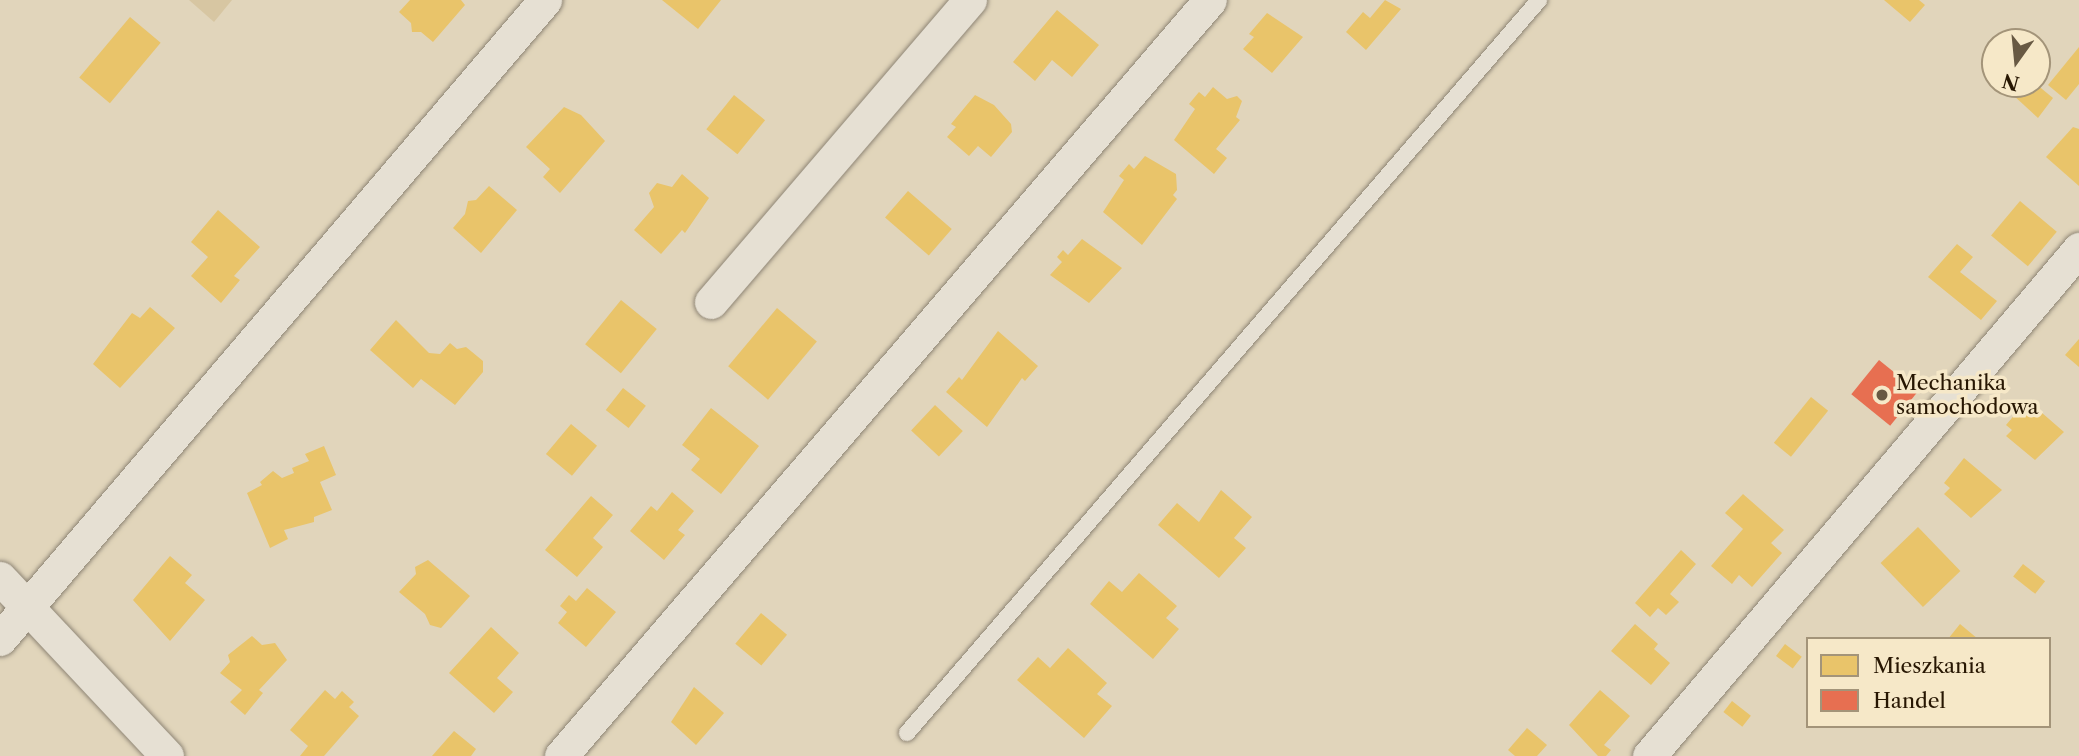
<!DOCTYPE html>
<html>
<head>
<meta charset="utf-8">
<style>
  body { margin:0 }
  #map { position:relative; width:2079px; height:756px; overflow:hidden; background:#e1d5bb; font-family:"Libre Caslon Text",serif }
  div>[style] { position:absolute }
  .green>* { inset:0; background:#d7c6a2 }
  .homes>* { inset:0; background:#e9c46a; transform-origin:0 0 }
  .shops>* { inset:0; background:#e76f51; transform-origin:0 0 }
  .roads { filter:drop-shadow(0 0 2px #8e8575) drop-shadow(0 0 2px #8e8575) }
  .lane>* { height:16px; margin:-8px; padding:0 8px; transform-origin:8px; border-radius:8px; background:#e6e0d3 }
  .street>* { height:33px; margin:-16.5px; padding:0 16.5px; transform-origin:16.5px; border-radius:16.5px; background:#e6e0d3 }
  .dots>* { width:19px; height:19px; translate:-50% -50%; box-sizing:border-box; border:4px solid #f6e8c8; border-radius:50% }
  span { translate:-50% -50%; white-space:nowrap; text-align:center; line-height:1.15; -webkit-text-stroke:7px #f6e8c8; paint-order:stroke }
  .poi-label { font-size:21px; color:#271602 }
  .left { translate:0 -50%; text-align:left }
  .legend { position:absolute; left:1806px; top:637px; width:245px; height:91px; box-sizing:border-box; background:#f6e8c8; border:2px solid #a39479; margin:0; padding:9px 12px; list-style:none; font-size:21px; color:#271602 }
  .legend li { display:flex; align-items:center; gap:14px; height:35px }
  .legend b { width:35px; border:2px solid #a39479 }
  .north { position:absolute; left:1981px; top:28px; width:70px; height:70px; box-sizing:border-box; background:#f6e8c8; border:2px solid #a39479; border-radius:50%; rotate:195deg; font-size:19px; font-weight:700; line-height:28px; text-align:center; color:#271602 }
  .north::after { content:''; display:block; margin:auto; width:24px; height:32px; background:#685943; clip-path:polygon(50% 0,100% 100%,50% 72%,0 100%) }
</style>
</head>
<body>
<div id="map">
  <div class="green">
    <i style="clip-path:polygon(189px 0,232px 0,214px 22px)"></i>
  </div>
  <div class="homes">
    <i style="clip-path:polygon(410px 0,461px 0,465px 5px,433px 42px,421px 32px,412px 32px,411px 23px,399px 12px)"></i>
    <i style="clip-path:polygon(662px 0,721px 0,698px 29px)"></i>
    <i style="clip-path:polygon(1385px 0,1401px 9px,1366px 50px,1346px 32px,1363px 12px,1370px 18px)"></i>
    <i style="clip-path:polygon(1884px 0,1919px 0,1925px 5px,1910px 22px)"></i>
    <i style="clip-path:polygon(1057px 10px,1099px 45px,1072px 77px,1052px 60px,1035px 81px,1013px 62px)"></i>
    <i style="clip-path:polygon(1267px 13px,1303px 37px,1272px 73px,1243px 49px,1254px 37px,1249px 34px)"></i>
    <i style="left:130px;top:17px;width:40px;height:79px;rotate:40deg"></i>
    <i style="clip-path:polygon(2079px 47px,2079px 84px,2066px 100px,2048px 85px)"></i>
    <i style="clip-path:polygon(2001px 84px,2036px 84px,2053px 98px,2038px 118px)"></i>
    <i style="clip-path:polygon(1213px 87px,1227px 99px,1237px 96px,1242px 101px,1236px 117px,1240px 120px,1216px 149px,1227px 158px,1214px 174px,1174px 140px,1195px 109px,1189px 104px,1199px 92px,1205px 97px)"></i>
    <i style="left:734px;top:95px;width:40px;height:44px;rotate:39deg"></i>
    <i style="clip-path:polygon(975px 95px,994px 105px,1011px 124px,1012px 132px,991px 157px,978px 146px,969px 156px,947px 137px,956px 127px,951px 124px)"></i>
    <i style="clip-path:polygon(564px 107px,581px 115px,605px 141px,560px 193px,543px 177px,550px 169px,526px 147px)"></i>
    <i style="clip-path:polygon(2073px 127px,2079px 129px,2079px 186px,2046px 157px)"></i>
    <i style="clip-path:polygon(1145px 156px,1176px 174px,1177px 190px,1173px 195px,1177px 199px,1142px 245px,1103px 212px,1124px 180px,1119px 176px,1129px 164px,1134px 169px)"></i>
    <i style="clip-path:polygon(682px 174px,709px 198px,685px 233px,682px 230px,661px 254px,634px 230px,654px 207px,649px 193px,657px 183px,672px 187px)"></i>
    <i style="clip-path:polygon(489px 186px,517px 210px,481px 253px,453px 228px,465px 214px,468px 201px,476px 200px)"></i>
    <i style="left:908px;top:191px;width:58px;height:35px;rotate:41deg"></i>
    <i style="left:2020px;top:201px;width:48px;height:45px;rotate:40deg"></i>
    <i style="clip-path:polygon(218px 210px,260px 247px,234px 276px,240px 280px,221px 303px,191px 276px,208px 257px,191px 242px)"></i>
    <i style="clip-path:polygon(1082px 239px,1122px 268px,1089px 303px,1050px 275px,1062px 262px,1057px 257px,1063px 250px,1068px 255px)"></i>
    <i style="clip-path:polygon(1957px 244px,1973px 257px,1960px 272px,1997px 301px,1981px 320px,1928px 277px)"></i>
    <i style="left:621px;top:300px;width:46px;height:57px;rotate:39deg"></i>
    <i style="clip-path:polygon(150px 307px,175px 328px,120px 388px,93px 364px,132px 313px,140px 318px)"></i>
    <i style="left:777px;top:308px;width:52px;height:76px;rotate:40deg"></i>
    <i style="clip-path:polygon(396px 320px,429px 353px,440px 354px,450px 343px,457px 349px,466px 347px,483px 361px,483px 372px,455px 405px,421px 379px,413px 388px,370px 350px)"></i>
    <i style="clip-path:polygon(998px 331px,1038px 366px,1025px 381px,1022px 378px,987px 427px,946px 392px,959px 377px,962px 380px)"></i>
    <i style="clip-path:polygon(2079px 339px,2079px 367px,2065px 355px)"></i>
    <i style="left:623px;top:388px;width:29px;height:28px;rotate:38deg"></i>
    <i style="left:1811px;top:397px;width:22px;height:59px;rotate:39deg"></i>
    <i style="clip-path:polygon(2027px 400px,2064px 432px,2035px 460px,2006px 436px,2012px 430px,2006px 425px)"></i>
    <i style="left:935px;top:405px;width:38px;height:35px;rotate:43deg"></i>
    <i style="clip-path:polygon(711px 408px,759px 446px,721px 494px,691px 470px,700px 459px,682px 445px)"></i>
    <i style="left:571px;top:424px;width:34px;height:39px;rotate:40deg"></i>
    <i style="clip-path:polygon(324px 446px,336px 475px,320px 482px,332px 510px,314px 517px,314px 522px,284px 530px,288px 539px,270px 548px,247px 493px,262px 485px,260px 482px,273px 471px,282px 478px,294px 473px,292px 468px,309px 461px,305px 454px)"></i>
    <i style="clip-path:polygon(1964px 458px,2002px 490px,1971px 518px,1944px 494px,1950px 488px,1944px 483px)"></i>
    <i style="clip-path:polygon(1221px 490px,1252px 517px,1234px 538px,1246px 548px,1219px 578px,1158px 525px,1177px 503px,1199px 522px)"></i>
    <i style="clip-path:polygon(672px 492px,694px 511px,678px 530px,685px 535px,664px 560px,630px 531px,651px 506px,657px 511px)"></i>
    <i style="clip-path:polygon(1743px 494px,1784px 530px,1771px 543px,1782px 553px,1752px 587px,1739px 575px,1732px 584px,1711px 566px,1743px 529px,1725px 513px)"></i>
    <i style="clip-path:polygon(591px 496px,613px 515px,593px 538px,603px 547px,577px 577px,545px 550px)"></i>
    <i style="left:1918px;top:527px;width:61px;height:52px;rotate:46deg"></i>
    <i style="clip-path:polygon(1681px 550px,1696px 564px,1670px 594px,1679px 602px,1666px 615px,1658px 608px,1650px 617px,1635px 603px)"></i>
    <i style="clip-path:polygon(170px 556px,192px 575px,185px 583px,205px 600px,170px 641px,133px 600px)"></i>
    <i style="clip-path:polygon(428px 560px,470px 596px,441px 628px,430px 625px,425px 614px,399px 592px,416px 574px,415px 567px)"></i>
    <i style="left:2023px;top:564px;width:28px;height:16px;rotate:38deg"></i>
    <i style="clip-path:polygon(1139px 573px,1177px 606px,1166px 618px,1179px 629px,1153px 659px,1090px 604px,1109px 581px,1122px 592px)"></i>
    <i style="clip-path:polygon(587px 588px,616px 612px,586px 647px,558px 623px,567px 612px,560px 606px,569px 595px,576px 601px)"></i>
    <i style="left:761px;top:613px;width:34px;height:40px;rotate:40deg"></i>
    <i style="clip-path:polygon(1635px 624px,1658px 644px,1654px 649px,1670px 663px,1651px 685px,1611px 651px)"></i>
    <i style="clip-path:polygon(1960px 624px,1978px 639px,1948px 639px)"></i>
    <i style="clip-path:polygon(491px 627px,519px 653px,497px 678px,513px 692px,494px 713px,449px 673px)"></i>
    <i style="clip-path:polygon(252px 636px,262px 645px,275px 643px,287px 660px,259px 690px,263px 693px,245px 715px,230px 702px,242px 690px,220px 673px,230px 662px,228px 655px)"></i>
    <i style="left:1785px;top:644px;width:21px;height:15px;rotate:37deg"></i>
    <i style="clip-path:polygon(1068px 648px,1107px 683px,1097px 694px,1112px 706px,1084px 738px,1017px 680px,1038px 657px,1050px 668px)"></i>
    <i style="clip-path:polygon(694px 687px,724px 713px,696px 745px,671px 722px)"></i>
    <i style="clip-path:polygon(325px 690px,335px 699px,342px 691px,354px 702px,349px 707px,359px 716px,324px 756px,300px 756px,308px 746px,290px 730px)"></i>
    <i style="clip-path:polygon(1600px 690px,1630px 716px,1604px 745px,1611px 750px,1606px 756px,1598px 756px,1569px 725px)"></i>
    <i style="left:1732px;top:701px;width:24px;height:14px;rotate:38deg"></i>
    <i style="clip-path:polygon(1527px 728px,1547px 745px,1537px 756px,1515px 756px,1508px 750px)"></i>
    <i style="clip-path:polygon(454px 731px,476px 749px,471px 756px,432px 756px)"></i>
  </div>
  <div class="shops">
    <i style="left:1879px;top:360px;width:50px;height:44px;rotate:39deg"></i>
  </div>
  <div class="roads">
    <div class="lane">
      <i style="left:907px;top:733px;width:968px;rotate:-49.23deg"></i>
    </div>
    <div class="street">
      <i style="left:711px;top:302px;width:398px;rotate:-49.4deg"></i>
      <i style="left:0;top:578px;width:244px;rotate:46.8deg"></i>
      <i style="left:0;top:639px;width:840px;rotate:-49.54deg"></i>
      <i style="left:561px;top:756px;width:996px;rotate:-49.36deg"></i>
      <i style="left:1649px;top:756px;width:665px;rotate:-49.7deg"></i>
    </div>
  </div>
  <div class="dots">
    <i style="left:1882px;top:395px;background:#685943"></i>
  </div>
  <div class="poi-label">
    <span class="left" style="left:1896px;top:395px">Mechanika<br>samochodowa</span>
  </div>
  <ul class="legend">
  <li><b style="height:19px;background:#e9c46a"></b>Mieszkania</li>
  <li><b style="height:19px;background:#e76f51"></b>Handel</li>
  </ul>
  <div class="north">N</div>
</div>
</body>
</html>
